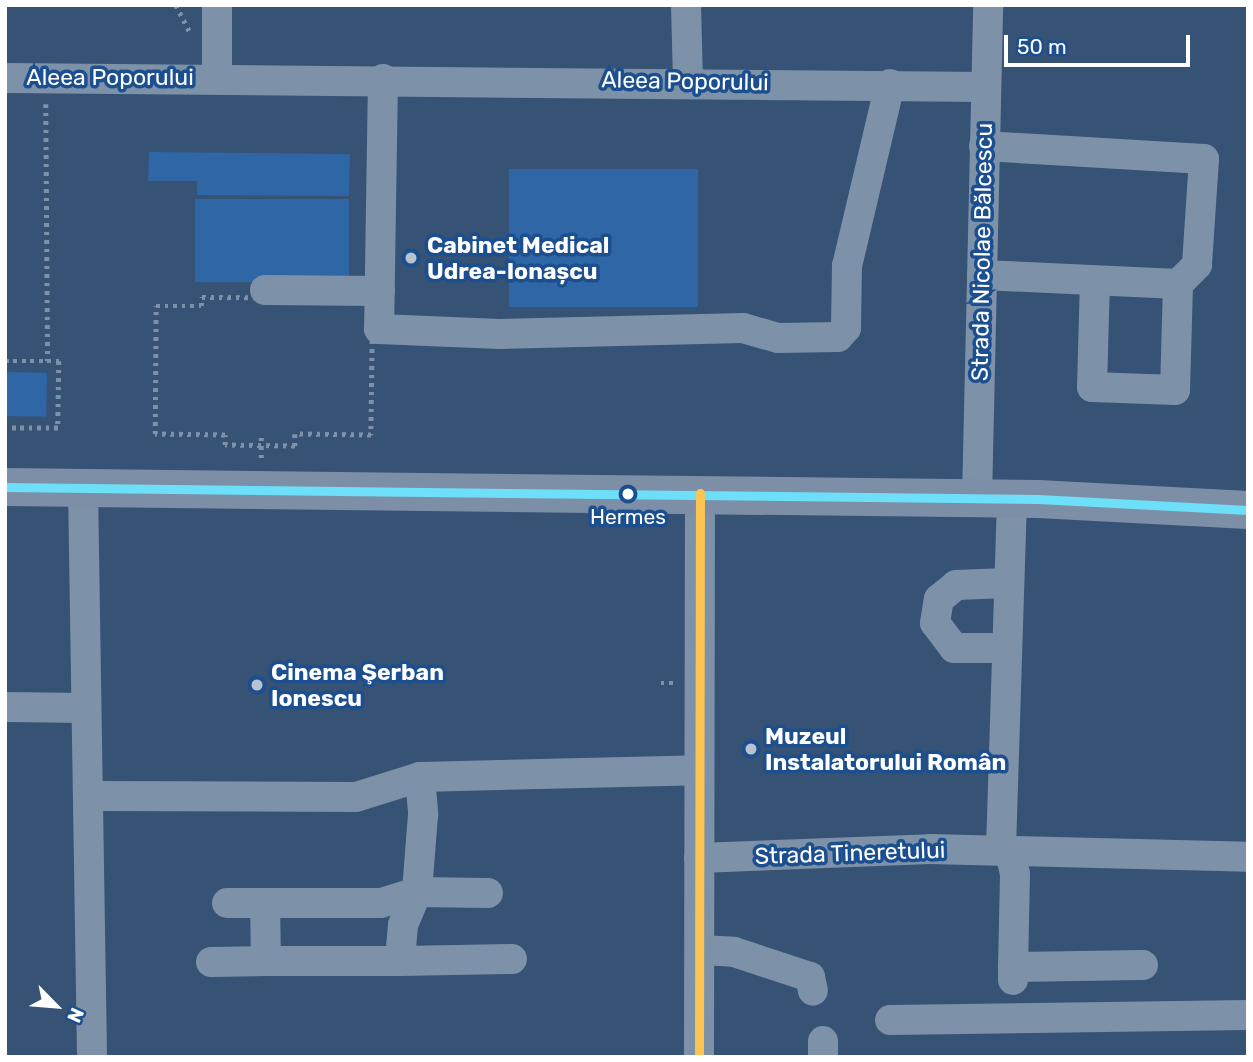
<!DOCTYPE html>
<html>
<head>
<meta charset="utf-8">
<style>
  body { margin:0 }
  #map { position:relative; width:1253px; height:1062px; overflow:hidden; background:#365274; font-family:Rubik,sans-serif }
  div>[style] { position:absolute }
  .green>* { inset:0; background:#2f66a5; transform-origin:0 0 }
  .path>* { height:4.5px; margin-top:-2.25px; transform-origin:0; background:repeating-linear-gradient(90deg,#7d92a8 0 3.5px,transparent 0 8.5px) }
  .minor>* { height:30px; margin:-15px; padding:0 15px; transform-origin:15px; border-radius:15px; background:#7d92a8 }
  .major>* { height:38px; margin:-19px; padding:0 19px; transform-origin:19px; border-radius:19px; background:#7d8ea7 }
  .bus-1>* { height:9px; margin:-4.5px; padding:0 4.5px; transform-origin:4.5px; border-radius:4.5px; background:#6ddff8 }
  .bus-2>* { height:9px; margin:-4.5px; padding:0 4.5px; transform-origin:4.5px; border-radius:4.5px; background:#fcc553 }
  .dots>* { width:19px; height:19px; translate:-50% -50%; box-sizing:border-box; border:4px solid #1b4f8f; border-radius:50% }
  span { translate:-50% -50%; white-space:nowrap; text-align:center; line-height:1.15; -webkit-text-stroke:7px #1b4f8f; paint-order:stroke }
  .bus-label { font-size:21px; color:#fff }
  .street-label { font-size:23px; color:#fff }
  .poi-label { font-size:23px; color:#fff; font-weight:700 }
  .left { translate:0 -50%; text-align:left }
  .frame { position:absolute; inset:0; border:7px solid #fff; pointer-events:none }
  .north { position:absolute; left:21px; top:971px; width:70px; height:70px; -webkit-text-stroke:5px #1b4f8f; paint-order:stroke; rotate:115deg; font-size:19px; font-weight:700; line-height:28px; text-align:center; color:#fff }
  .north::after { content:''; display:block; margin:auto; width:24px; height:32px; background:#fff; clip-path:polygon(50% 0,100% 100%,50% 72%,0 100%) }
  .scale { position:absolute; left:1004px; top:35px; width:186px; height:32px; box-sizing:border-box; border:4px solid #fff; border-top:0; padding-left:9px; font-size:21px; line-height:24px; white-space:nowrap; color:#fff; -webkit-text-stroke:5px #1b4f8f; paint-order:stroke }
</style>
</head>
<body>
<div id="map">
  <div class="green">
    <i style="clip-path:polygon(149px 152px,350px 154px,349px 196px,197px 195px,197px 181px,148px 181px)"></i>
    <i style="left:509px;top:169px;width:189px;height:138px"></i>
    <i style="left:195px;top:199px;width:154px;height:83px"></i>
    <i style="left:5px;top:372px;width:42px;height:44px;rotate:1deg"></i>
  </div>
  <div class="path">
    <i style="left:176px;top:5px;width:31px;rotate:63deg"></i>
    <i style="left:46px;top:104px;width:257px;rotate:89.6deg"></i>
    <i style="left:202px;top:297px;width:171px;rotate:0.3deg"></i>
    <i style="left:373px;top:298px;width:137px;rotate:90.8deg"></i>
    <i style="left:371px;top:435px;width:76px;rotate:-179.2deg"></i>
    <i style="left:295px;top:434px;width:12px;rotate:90deg"></i>
    <i style="left:295px;top:446px;width:70px;rotate:-179.2deg"></i>
    <i style="left:225px;top:445px;width:10px;rotate:-90deg"></i>
    <i style="left:225px;top:435px;width:70px;rotate:-179.2deg"></i>
    <i style="left:155px;top:434px;width:128px;rotate:-89.6deg"></i>
    <i style="left:156px;top:306px;width:45px"></i>
    <i style="left:201px;top:306px;width:9px;rotate:-84deg"></i>
    <i style="left:5px;top:361px;width:54px"></i>
    <i style="left:59px;top:361px;width:67px;rotate:90.9deg"></i>
    <i style="left:58px;top:428px;width:53px;rotate:180deg"></i>
    <i style="left:261px;top:458px;width:25px;rotate:-90deg"></i>
    <i style="left:661px;top:683px;width:12px"></i>
  </div>
  <div class="minor">
    <i style="left:217px;top:5px;width:71px;rotate:90deg"></i>
    <i style="left:686px;top:5px;width:76px;rotate:88.5deg"></i>
    <i style="left:5px;top:78px;width:981px;rotate:0.53deg"></i>
    <i style="left:383px;top:79px;width:250px;rotate:90.9deg"></i>
    <i style="left:379px;top:329px;width:121px;rotate:2.4deg"></i>
    <i style="left:500px;top:334px;width:243px;rotate:-1.4deg"></i>
    <i style="left:743px;top:328px;width:36px;rotate:16deg"></i>
    <i style="left:778px;top:338px;width:60px;rotate:-1deg"></i>
    <i style="left:838px;top:337px;width:12px;rotate:-48deg"></i>
    <i style="left:846px;top:328px;width:62px;rotate:-89.1deg"></i>
    <i style="left:847px;top:266px;width:187px;rotate:-76.7deg"></i>
    <i style="left:984px;top:146px;width:220px;rotate:3.4deg"></i>
    <i style="left:1204px;top:159px;width:106px;rotate:93.8deg"></i>
    <i style="left:1197px;top:265px;width:27px;rotate:135deg"></i>
    <i style="left:1178px;top:284px;width:106px;rotate:91.6deg"></i>
    <i style="left:1175px;top:390px;width:83px;rotate:-177.9deg"></i>
    <i style="left:1092px;top:387px;width:106px;rotate:-88.4deg"></i>
    <i style="left:982px;top:275px;width:196px;rotate:2.6deg"></i>
    <i style="left:265px;top:290px;width:115px;rotate:0.5deg"></i>
    <i style="left:83px;top:488px;width:569px;rotate:89.09deg"></i>
    <i style="left:977px;top:499px;width:494px;rotate:-88.7deg"></i>
    <i style="left:1006px;top:648px;width:52px;rotate:180deg"></i>
    <i style="left:954px;top:648px;width:31px;rotate:-127deg"></i>
    <i style="left:935px;top:623px;width:24px;rotate:-81deg"></i>
    <i style="left:939px;top:599px;width:22px;rotate:-39deg"></i>
    <i style="left:956px;top:585px;width:51px;rotate:-2.2deg"></i>
    <i style="left:5px;top:707px;width:81px;rotate:0.7deg"></i>
    <i style="left:420px;top:777px;width:38px;rotate:85deg"></i>
    <i style="left:423px;top:815px;width:77px;rotate:94.5deg"></i>
    <i style="left:417px;top:892px;width:71px;rotate:0.8deg"></i>
    <i style="left:89px;top:796px;width:267px;rotate:0.2deg"></i>
    <i style="left:356px;top:797px;width:67px;rotate:-17.4deg"></i>
    <i style="left:420px;top:777px;width:279px;rotate:-1.4deg"></i>
    <i style="left:1001px;top:849px;width:350px;rotate:-88.2deg"></i>
    <i style="left:1010px;top:851px;width:24px;rotate:78deg"></i>
    <i style="left:1015px;top:874px;width:93px;rotate:91.2deg"></i>
    <i style="left:699px;top:858px;width:231px;rotate:-2.2deg"></i>
    <i style="left:930px;top:849px;width:318px;rotate:1.4deg"></i>
    <i style="left:417px;top:892px;width:36px;rotate:113deg"></i>
    <i style="left:403px;top:925px;width:36px;rotate:95deg"></i>
    <i style="left:400px;top:961px;width:112px;rotate:-1deg"></i>
    <i style="left:227px;top:903px;width:154px"></i>
    <i style="left:381px;top:903px;width:38px;rotate:-17deg"></i>
    <i style="left:700px;top:950px;width:34px;rotate:3deg"></i>
    <i style="left:734px;top:952px;width:80px;rotate:18.2deg"></i>
    <i style="left:810px;top:977px;width:14px;rotate:78deg"></i>
    <i style="left:266px;top:961px;width:134px"></i>
    <i style="left:211px;top:962px;width:55px;rotate:-1deg"></i>
    <i style="left:266px;top:961px;width:58px;rotate:-91deg"></i>
    <i style="left:1013px;top:980px;width:13px;rotate:-90deg"></i>
    <i style="left:1013px;top:967px;width:130px;rotate:-0.9deg"></i>
    <i style="left:890px;top:1020px;width:358px;rotate:-0.8deg"></i>
    <i style="left:699px;top:1057px;width:564px;rotate:-89.9deg"></i>
    <i style="left:823px;top:1057px;width:16px;rotate:-90deg"></i>
  </div>
  <div class="major">
    <i style="left:5px;top:487px;width:1033px;rotate:0.67deg"></i>
    <i style="left:1038px;top:499px;width:210px;rotate:3deg"></i>
  </div>
  <div class="bus-1">
    <i style="left:5px;top:487px;width:1033px;rotate:0.67deg"></i>
    <i style="left:1038px;top:499px;width:210px;rotate:3deg"></i>
  </div>
  <div class="bus-2">
    <i style="left:699px;top:1057px;width:564px;rotate:-89.9deg"></i>
  </div>
  <div class="dots">
    <i style="left:411px;top:258px;background:#b9c2ce"></i>
    <i style="left:628px;top:494px;background:#fff"></i>
    <i style="left:257px;top:685px;background:#b9c2ce"></i>
    <i style="left:751px;top:749px;background:#b9c2ce"></i>
  </div>
  <div class="bus-label">
    <span style="left:628px;top:517px">Hermes</span>
  </div>
  <div class="street-label">
    <span style="left:110px;top:77px">Aleea Poporului</span>
    <span style="left:685px;top:81px;rotate:1deg">Aleea Poporului</span>
    <span style="left:982px;top:252px;rotate:-89deg">Strada Nicolae Bălcescu</span>
    <span style="left:850px;top:853px;rotate:-2deg">Strada Tineretului</span>
  </div>
  <div class="poi-label">
    <span class="left" style="left:427px;top:258px">Cabinet Medical<br>Udrea-Ionașcu</span>
    <span class="left" style="left:271px;top:685px">Cinema Şerban<br>Ionescu</span>
    <span class="left" style="left:765px;top:749px">Muzeul<br>Instalatorului Român</span>
  </div>
  <div class="frame"></div>
  <div class="north">N</div>
  <div class="scale">50 m</div>
</div>
</body>
</html>
